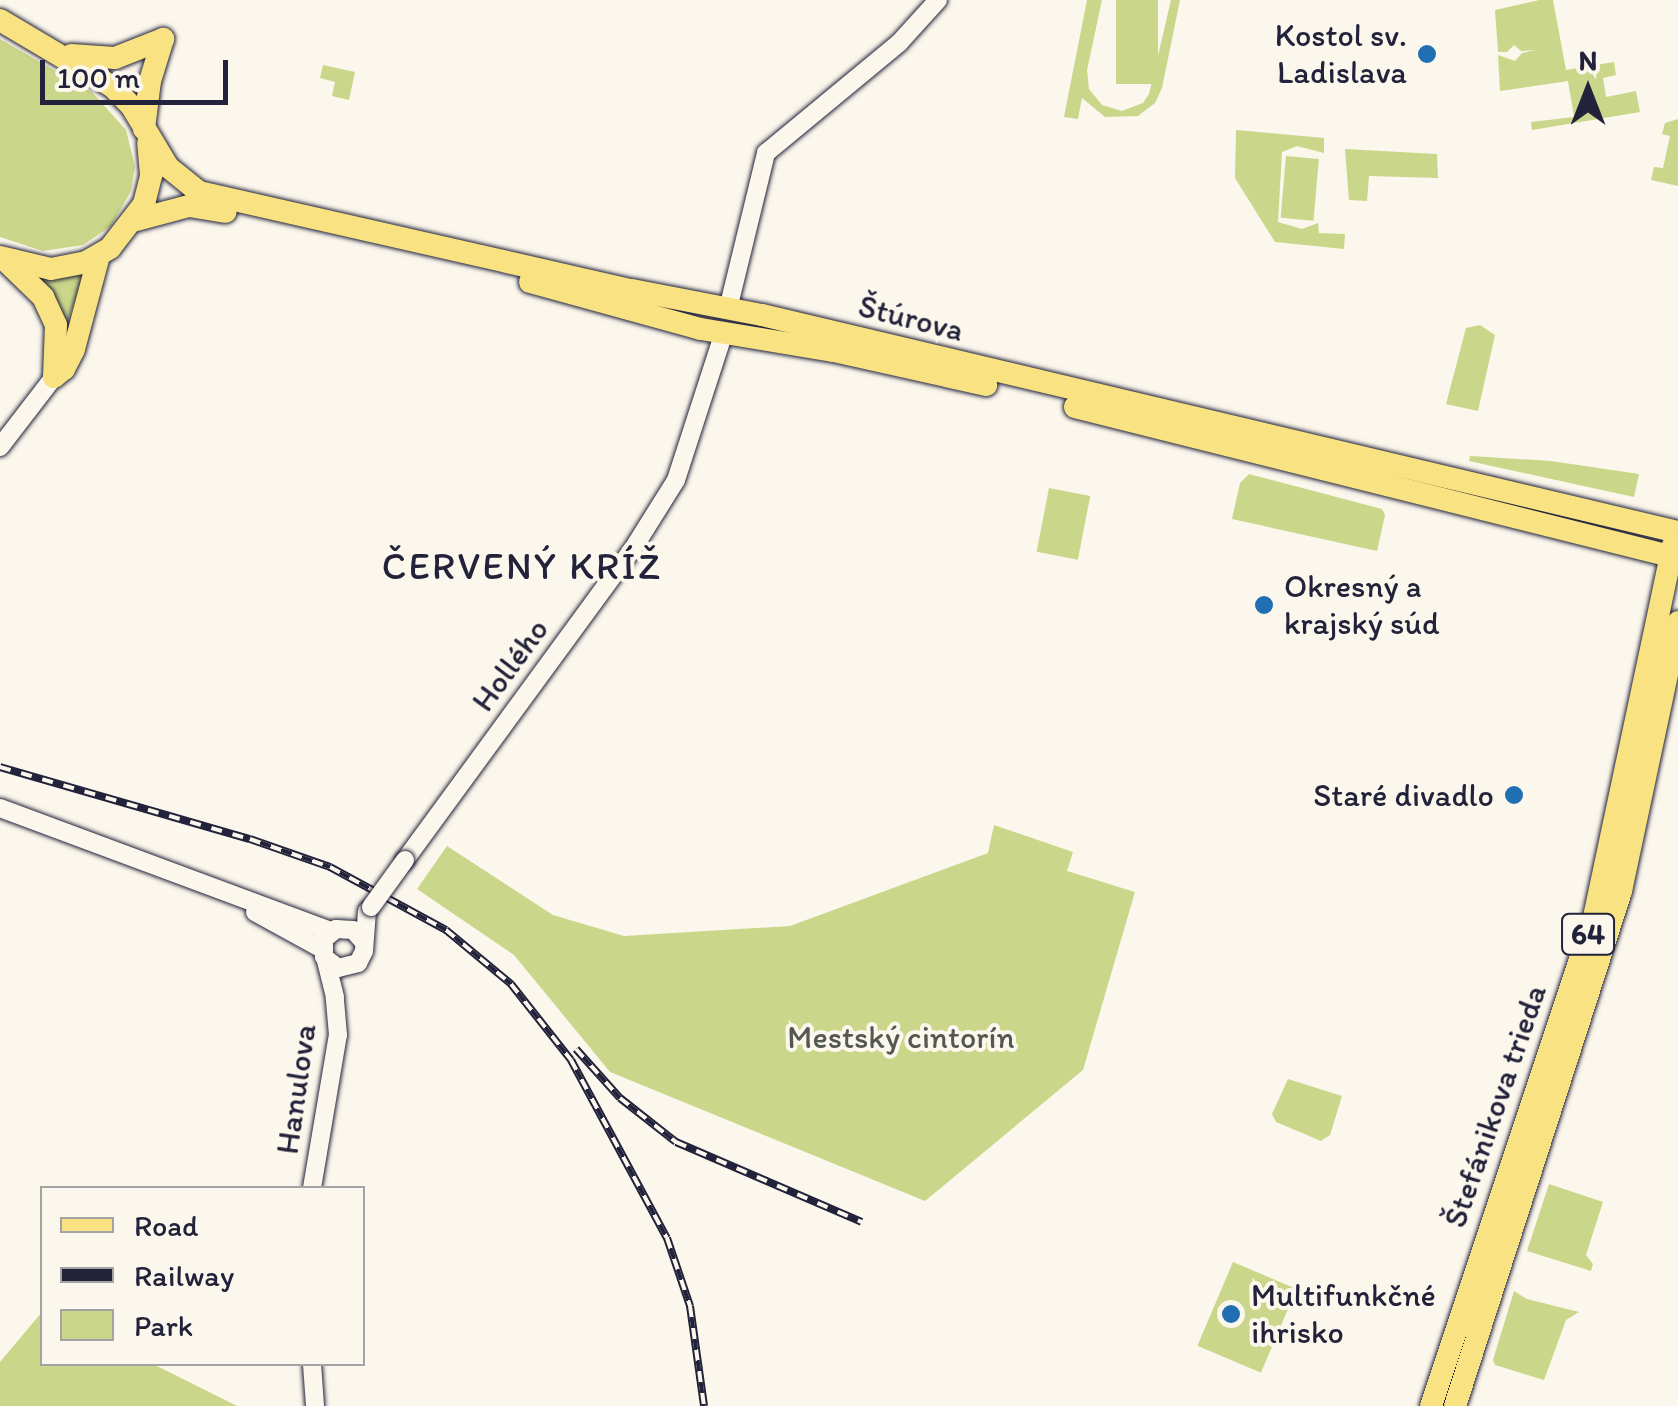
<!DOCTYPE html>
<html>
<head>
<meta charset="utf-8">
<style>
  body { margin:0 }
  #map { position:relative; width:1678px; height:1406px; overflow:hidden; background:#fbf7ec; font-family:Itim,sans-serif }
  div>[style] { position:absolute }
  .green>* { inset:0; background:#cad689; transform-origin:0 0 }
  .roads { filter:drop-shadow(0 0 2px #22223b) drop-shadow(0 0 2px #22223b) }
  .minor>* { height:18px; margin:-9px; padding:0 9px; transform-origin:9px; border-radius:9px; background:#fbf7ec }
  .major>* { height:22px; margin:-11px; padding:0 11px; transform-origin:11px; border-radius:11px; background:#f8e281 }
  .rail>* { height:8px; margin-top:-4px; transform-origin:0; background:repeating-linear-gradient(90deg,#fbf7ec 0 11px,#22223b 0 22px); box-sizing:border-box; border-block:2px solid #22223b }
  .bridges { filter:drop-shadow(0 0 2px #22223b) drop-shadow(0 0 2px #22223b) }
  .minor-bridge>* { height:18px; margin:-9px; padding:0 9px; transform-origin:9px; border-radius:9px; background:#fbf7ec }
  .dots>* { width:28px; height:28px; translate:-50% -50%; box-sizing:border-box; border:5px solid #fbf7ec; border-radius:50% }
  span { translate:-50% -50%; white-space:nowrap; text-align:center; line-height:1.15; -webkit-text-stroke:8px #fbf7ec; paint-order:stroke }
  .shield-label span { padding:2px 8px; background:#fbf7ec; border:2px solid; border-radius:8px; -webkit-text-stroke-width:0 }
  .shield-label { font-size:30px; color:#22223b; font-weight:700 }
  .poi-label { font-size:32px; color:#22223b }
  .right { translate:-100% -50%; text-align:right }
  .left { translate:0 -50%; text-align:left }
  .street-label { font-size:32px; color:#22223b }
  .park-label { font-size:32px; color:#545852 }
  .quarter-label { font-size:38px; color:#22223b; letter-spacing:2.5px }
  .legend { position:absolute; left:40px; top:1186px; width:325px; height:180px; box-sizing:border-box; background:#fbf7ec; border:2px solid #a4a2a5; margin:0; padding:12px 18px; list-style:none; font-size:30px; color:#22223b }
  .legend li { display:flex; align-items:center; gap:20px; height:50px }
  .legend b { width:50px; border:2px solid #a4a2a5 }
  .north { position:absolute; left:1538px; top:40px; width:100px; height:100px; -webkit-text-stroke:8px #fbf7ec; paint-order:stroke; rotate:0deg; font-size:28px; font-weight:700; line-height:40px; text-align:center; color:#22223b }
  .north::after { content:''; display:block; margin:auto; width:35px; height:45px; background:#22223b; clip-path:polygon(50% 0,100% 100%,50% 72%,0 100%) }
  .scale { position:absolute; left:40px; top:60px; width:188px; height:45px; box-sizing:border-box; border:5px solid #22223b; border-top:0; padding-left:12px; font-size:30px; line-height:35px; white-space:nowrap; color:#22223b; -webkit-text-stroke:8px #fbf7ec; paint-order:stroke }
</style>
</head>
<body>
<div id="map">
  <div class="green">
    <i style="clip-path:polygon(1087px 0,1102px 0,1087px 70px,1089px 89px,1102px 105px,1122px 111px,1143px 103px,1149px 94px,1171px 0,1180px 0,1162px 88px,1155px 103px,1138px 116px,1105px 117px,1082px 98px,1078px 119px,1064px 117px)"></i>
    <i style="left:1116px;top:0;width:42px;height:84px"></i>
    <i style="clip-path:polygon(1539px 0,1553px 0,1566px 70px,1614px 62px,1616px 75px,1603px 78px,1606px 97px,1636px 91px,1640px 112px,1532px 130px,1531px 122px,1574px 117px,1568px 81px,1500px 91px,1498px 55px,1515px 61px,1522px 53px,1536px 50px,1521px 51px,1514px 45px,1507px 52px,1498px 52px,1495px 10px)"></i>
    <i style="clip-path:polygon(0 39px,92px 92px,126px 130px,135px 167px,131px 191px,111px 226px,83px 245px,43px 251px,0 237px)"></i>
    <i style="clip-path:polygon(323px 65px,355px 72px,349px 100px,332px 96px,335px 82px,320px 78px)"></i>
    <i style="clip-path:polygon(1678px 119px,1678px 186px,1651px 180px,1654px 167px,1663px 168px,1670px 136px,1662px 134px,1665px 123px)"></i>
    <i style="clip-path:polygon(1236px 130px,1324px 138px,1324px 153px,1297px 146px,1282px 152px,1278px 222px,1302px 229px,1318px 223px,1319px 233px,1345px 234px,1344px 249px,1275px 242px,1235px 178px)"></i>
    <i style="clip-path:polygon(1345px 149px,1437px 154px,1438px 178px,1369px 176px,1367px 201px,1349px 200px)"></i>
    <i style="left:1286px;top:156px;width:33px;height:62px;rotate:5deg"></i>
    <i style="clip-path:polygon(78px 273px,83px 278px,67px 323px,39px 278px)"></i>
    <i style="clip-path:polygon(1480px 325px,1495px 335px,1478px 411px,1446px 404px,1466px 328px)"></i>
    <i style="clip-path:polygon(1470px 456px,1551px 461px,1639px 474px,1634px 497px,1469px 461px)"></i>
    <i style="clip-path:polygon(1249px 474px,1382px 509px,1385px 515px,1377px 551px,1232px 519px,1240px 483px)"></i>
    <i style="left:1049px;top:488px;width:42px;height:65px;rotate:11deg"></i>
    <i style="clip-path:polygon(994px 825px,1073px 852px,1067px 871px,1135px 892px,1083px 1070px,925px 1201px,610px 1072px,514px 955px,417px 889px,447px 846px,553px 915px,624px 936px,790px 926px,988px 853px)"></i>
    <i style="clip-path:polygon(1288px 1079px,1342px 1096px,1330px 1135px,1321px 1141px,1276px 1122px,1272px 1114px)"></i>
    <i style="clip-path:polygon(1549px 1184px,1603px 1202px,1586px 1255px,1593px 1264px,1591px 1271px,1527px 1251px)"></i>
    <i style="left:1233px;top:1262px;width:69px;height:91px;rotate:23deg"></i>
    <i style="clip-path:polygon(1514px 1291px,1527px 1299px,1579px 1312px,1566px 1320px,1544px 1380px,1495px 1365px,1493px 1360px)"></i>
    <i style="clip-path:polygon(42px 1312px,42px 1364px,153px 1364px,237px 1406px,0 1406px,0 1362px)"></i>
  </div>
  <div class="roads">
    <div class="minor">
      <i style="left:728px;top:309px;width:161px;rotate:-76.3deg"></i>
      <i style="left:766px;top:153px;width:173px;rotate:-39.6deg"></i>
      <i style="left:899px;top:43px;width:58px;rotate:-47.8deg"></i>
      <i style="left:0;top:447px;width:88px;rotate:-52.4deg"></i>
      <i style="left:0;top:808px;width:352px;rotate:20.4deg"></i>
      <i style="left:405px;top:860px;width:391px;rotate:-53.8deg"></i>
      <i style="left:636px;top:544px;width:75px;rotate:-58deg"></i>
      <i style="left:676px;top:480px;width:156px;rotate:-72deg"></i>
      <i style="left:255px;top:912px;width:77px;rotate:28.9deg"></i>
      <i style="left:362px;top:940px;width:13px;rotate:-132deg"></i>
      <i style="left:353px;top:930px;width:17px;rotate:-177deg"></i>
      <i style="left:336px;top:929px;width:16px;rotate:140deg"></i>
      <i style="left:324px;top:939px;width:18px;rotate:90deg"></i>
      <i style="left:324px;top:957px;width:18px;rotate:38deg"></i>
      <i style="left:338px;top:968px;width:21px;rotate:-14deg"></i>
      <i style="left:358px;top:963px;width:13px;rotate:-63deg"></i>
      <i style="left:364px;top:951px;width:40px;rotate:-85.7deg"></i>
      <i style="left:312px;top:1188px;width:155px;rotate:-80.4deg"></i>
      <i style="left:338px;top:1035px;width:38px;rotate:-95deg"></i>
      <i style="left:335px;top:997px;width:38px;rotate:-104deg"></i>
      <i style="left:312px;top:1364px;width:42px;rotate:85.9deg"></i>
    </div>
    <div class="major">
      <i style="left:0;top:20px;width:131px;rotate:30.7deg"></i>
      <i style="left:113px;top:87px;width:28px;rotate:46deg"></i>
      <i style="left:132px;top:107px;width:70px;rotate:59deg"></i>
      <i style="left:168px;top:167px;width:40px;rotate:39deg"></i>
      <i style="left:199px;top:192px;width:444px;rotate:12.8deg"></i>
      <i style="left:632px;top:290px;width:132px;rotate:10.9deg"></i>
      <i style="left:762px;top:315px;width:941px;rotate:13.33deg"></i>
      <i style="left:71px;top:55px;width:44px;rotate:3.9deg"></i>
      <i style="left:115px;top:58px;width:52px;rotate:-21.6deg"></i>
      <i style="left:144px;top:129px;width:48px;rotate:-82.9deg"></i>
      <i style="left:150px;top:81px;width:44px;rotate:-72.8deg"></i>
      <i style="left:136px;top:220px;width:55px;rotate:-14.8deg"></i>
      <i style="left:189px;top:206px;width:37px;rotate:9deg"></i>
      <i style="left:0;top:257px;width:52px;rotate:13.2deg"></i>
      <i style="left:51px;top:269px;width:36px;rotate:-11deg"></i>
      <i style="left:86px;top:262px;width:28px;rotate:-30deg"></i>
      <i style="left:110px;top:248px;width:56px;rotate:-52.3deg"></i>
      <i style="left:144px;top:204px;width:30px;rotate:-76deg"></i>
      <i style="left:151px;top:175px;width:32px;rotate:-95deg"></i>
      <i style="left:6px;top:261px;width:52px;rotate:44.2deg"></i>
      <i style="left:43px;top:297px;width:31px;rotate:65deg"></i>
      <i style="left:56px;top:325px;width:52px;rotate:92.2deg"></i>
      <i style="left:530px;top:282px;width:177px;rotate:15.4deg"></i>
      <i style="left:701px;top:329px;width:135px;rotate:9.4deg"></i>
      <i style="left:834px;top:351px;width:156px;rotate:12.6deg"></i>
      <i style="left:54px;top:377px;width:13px;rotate:-39deg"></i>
      <i style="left:64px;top:369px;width:22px;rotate:-63deg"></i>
      <i style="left:74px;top:349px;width:96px;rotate:-75deg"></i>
      <i style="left:1075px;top:407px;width:622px;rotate:14.06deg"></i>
      <i style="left:1431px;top:1406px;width:515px;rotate:-71.57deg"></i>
      <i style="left:1594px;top:917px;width:380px;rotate:-78deg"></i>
      <i style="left:1455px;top:1406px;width:541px;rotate:-72.13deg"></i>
      <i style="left:1621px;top:891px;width:275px;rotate:-78deg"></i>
    </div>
  </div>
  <div class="rail">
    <i style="left:0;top:767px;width:260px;rotate:16.1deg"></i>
    <i style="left:250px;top:839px;width:85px;rotate:19.3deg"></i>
    <i style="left:330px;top:867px;width:132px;rotate:28.5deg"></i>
    <i style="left:446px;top:930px;width:85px;rotate:39.7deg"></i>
    <i style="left:511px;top:984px;width:97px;rotate:51.7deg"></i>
    <i style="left:571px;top:1060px;width:202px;rotate:61.7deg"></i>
    <i style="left:667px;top:1238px;width:72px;rotate:71.3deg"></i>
    <i style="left:690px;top:1306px;width:101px;rotate:82deg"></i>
    <i style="left:576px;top:1049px;width:66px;rotate:48.1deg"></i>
    <i style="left:620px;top:1098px;width:71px;rotate:38.2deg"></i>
    <i style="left:676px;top:1142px;width:202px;rotate:23.3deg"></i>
  </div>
  <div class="bridges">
    <div class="minor-bridge">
      <i style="left:371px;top:907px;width:58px;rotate:-54.1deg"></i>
    </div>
  </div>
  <div class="dots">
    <i style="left:1427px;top:54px;background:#1f6fb2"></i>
    <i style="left:1264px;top:605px;background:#1f6fb2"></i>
    <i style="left:1514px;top:795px;background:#1f6fb2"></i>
    <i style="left:1231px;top:1314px;background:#1f6fb2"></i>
  </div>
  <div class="shield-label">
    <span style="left:1588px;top:934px">64</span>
  </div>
  <div class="poi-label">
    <span class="right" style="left:1407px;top:54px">Kostol sv.<br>Ladislava</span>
    <span class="left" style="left:1284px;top:605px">Okresný a<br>krajský súd</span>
    <span class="right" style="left:1494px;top:795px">Staré divadlo</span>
    <span class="left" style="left:1251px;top:1314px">Multifunkčné<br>ihrisko</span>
  </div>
  <div class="street-label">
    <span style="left:911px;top:318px;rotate:14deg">Štúrova</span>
    <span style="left:510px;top:665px;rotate:-54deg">Hollého</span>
    <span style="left:296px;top:1089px;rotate:-82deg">Hanulova</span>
    <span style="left:1495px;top:1106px;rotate:-71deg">Štefánikova trieda</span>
  </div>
  <div class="park-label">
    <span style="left:901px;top:1037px">Mestský cintorín</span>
  </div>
  <div class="quarter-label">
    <span style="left:522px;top:567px">ČERVENÝ KRÍŽ</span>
  </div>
  <ul class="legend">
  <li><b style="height:12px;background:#f8e281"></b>Road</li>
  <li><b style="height:12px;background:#22223b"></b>Railway</li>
  <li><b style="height:28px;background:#cad689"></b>Park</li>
  </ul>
  <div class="north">N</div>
  <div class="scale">100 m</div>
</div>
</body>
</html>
